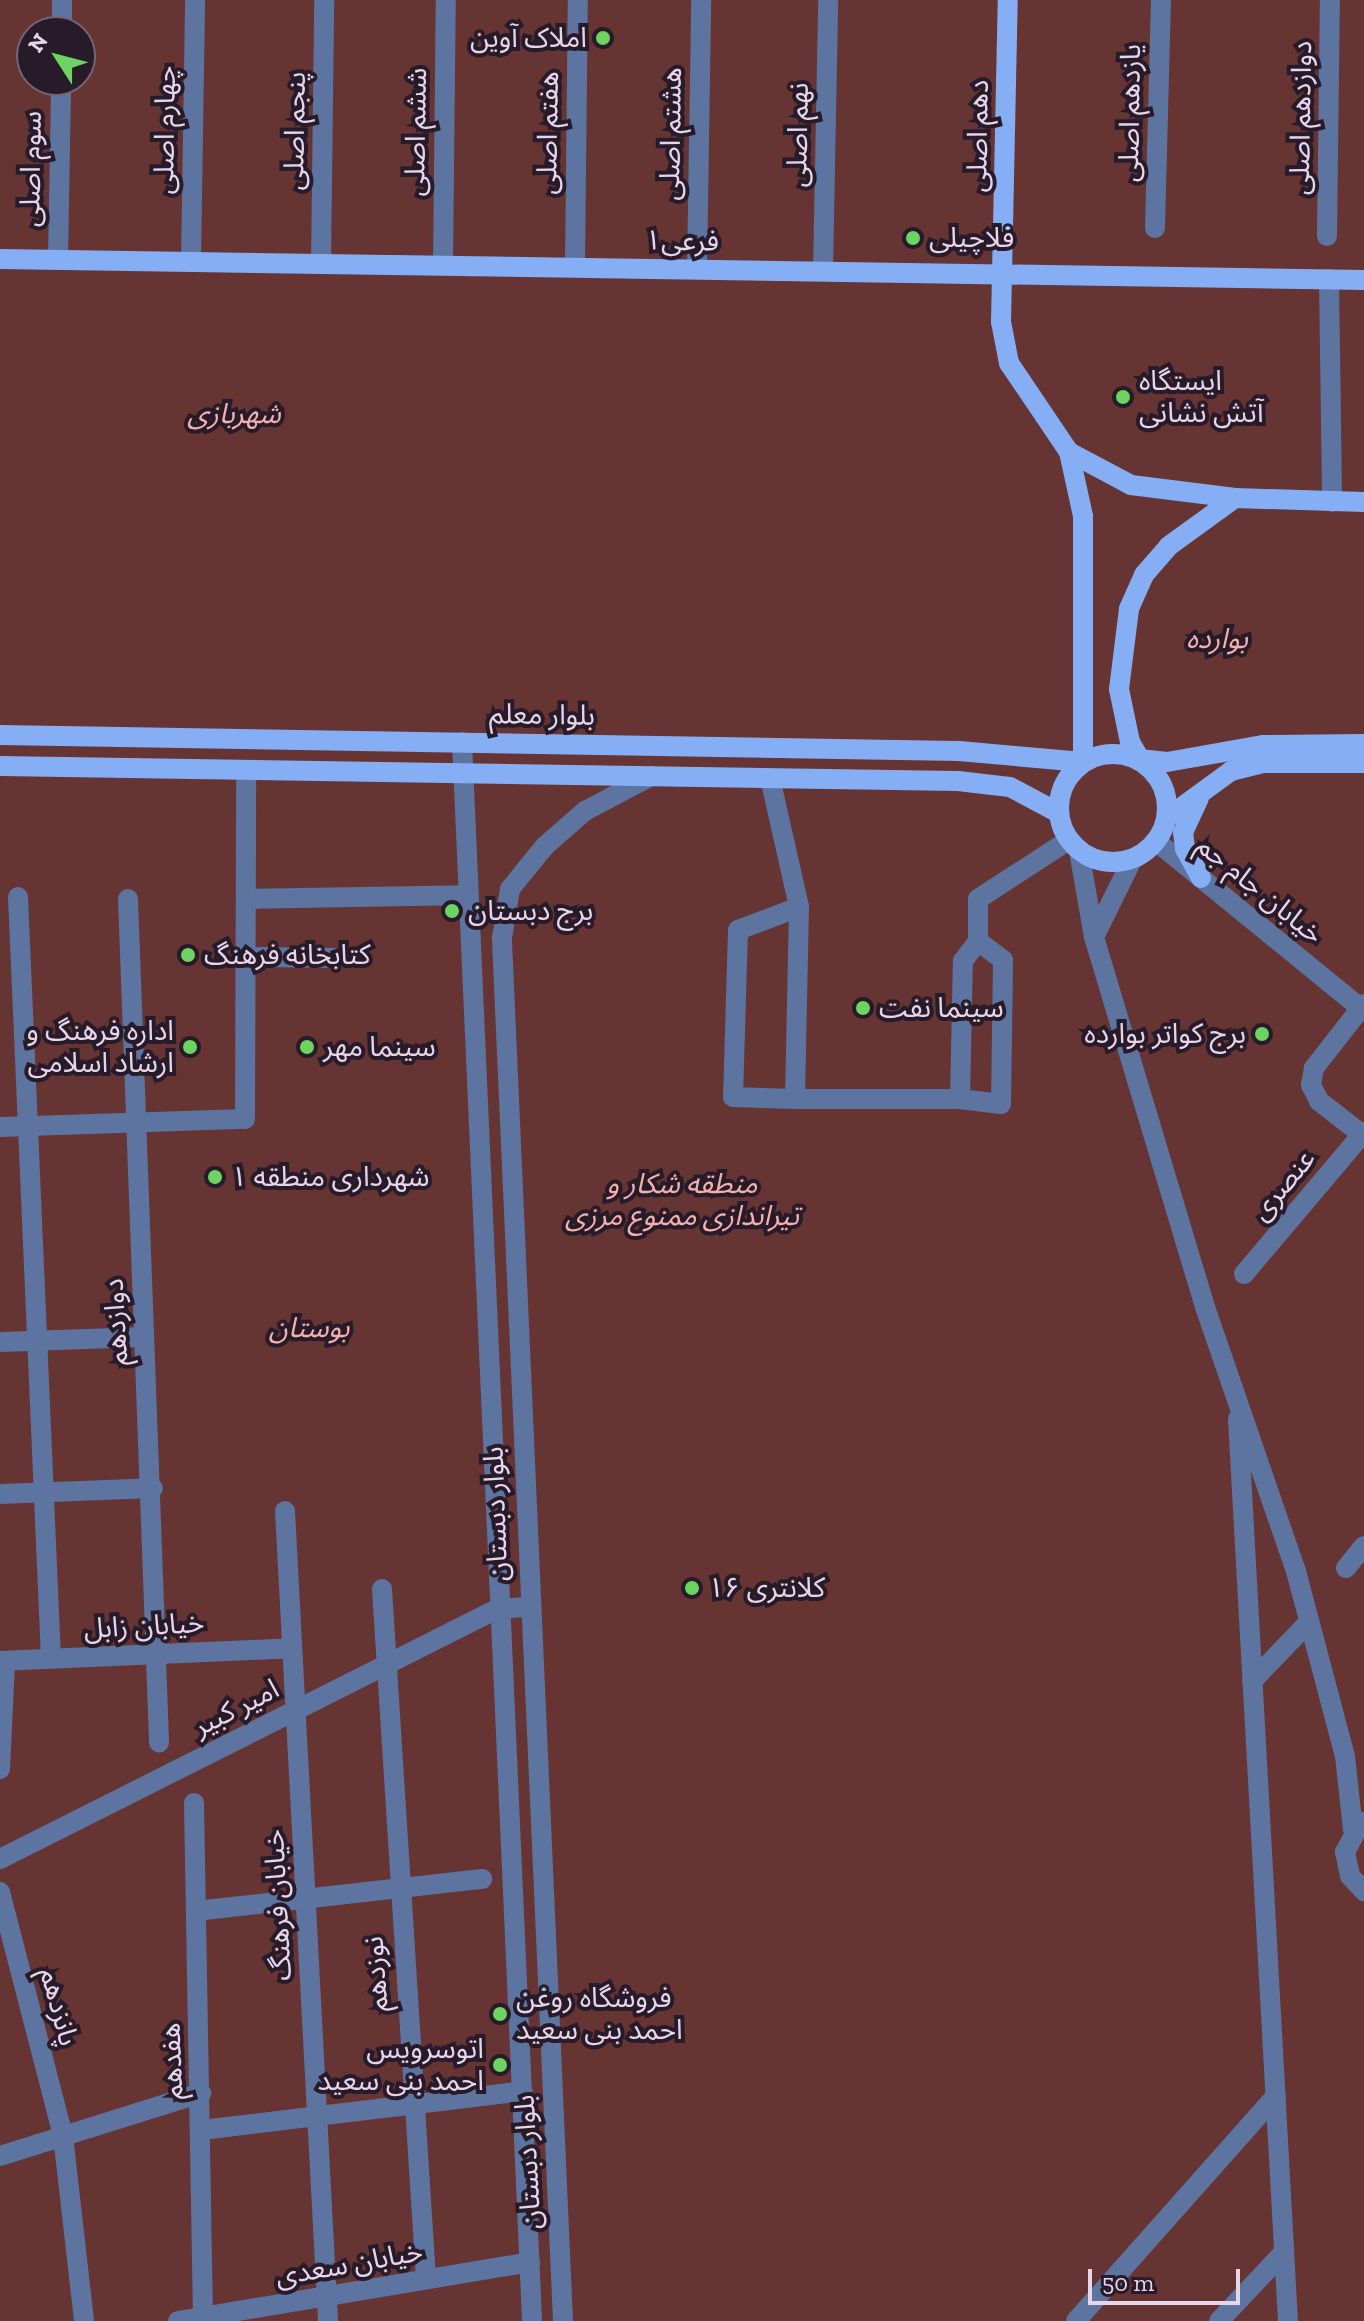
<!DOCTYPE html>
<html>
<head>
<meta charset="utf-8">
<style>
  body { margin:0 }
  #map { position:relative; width:1364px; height:2321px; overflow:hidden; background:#482c4d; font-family:"Zilla Slab","Noto Sans Arabic",serif }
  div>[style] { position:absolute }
  .green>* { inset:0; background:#653433 }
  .minor>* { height:20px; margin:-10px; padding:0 10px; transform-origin:10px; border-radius:10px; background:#5c749f }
  .major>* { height:20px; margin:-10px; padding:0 10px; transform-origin:10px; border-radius:10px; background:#86aef4 }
  .major>.ring { margin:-10px; padding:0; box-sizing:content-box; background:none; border:20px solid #86aef4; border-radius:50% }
  .dots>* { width:22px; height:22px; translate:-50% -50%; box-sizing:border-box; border:4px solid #271a29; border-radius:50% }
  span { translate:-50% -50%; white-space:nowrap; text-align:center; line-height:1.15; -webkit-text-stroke:8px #271a29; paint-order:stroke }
  .poi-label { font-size:28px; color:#e7d5ea }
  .right { translate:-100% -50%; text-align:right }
  .left { translate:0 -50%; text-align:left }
  .street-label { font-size:28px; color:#e7d5ea }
  .park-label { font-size:28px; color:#f3b0ad; font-style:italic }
  .north { position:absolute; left:16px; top:16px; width:80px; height:80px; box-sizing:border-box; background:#271a29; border:2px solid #746576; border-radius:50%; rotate:306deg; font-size:22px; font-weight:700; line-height:32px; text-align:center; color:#e7d5ea }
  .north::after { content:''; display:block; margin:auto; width:28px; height:36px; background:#6dd361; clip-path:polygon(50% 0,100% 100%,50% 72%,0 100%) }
  .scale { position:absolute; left:1088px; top:2269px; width:152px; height:36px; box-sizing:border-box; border:4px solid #e7d5ea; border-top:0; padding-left:10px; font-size:24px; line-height:28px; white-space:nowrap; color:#e7d5ea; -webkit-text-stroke:6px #271a29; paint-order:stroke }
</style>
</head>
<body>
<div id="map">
  <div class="green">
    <i style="clip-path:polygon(evenodd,0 0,1364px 0,1364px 2321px,0 2321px,0 0,32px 32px,80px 32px,80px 80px,32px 80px,32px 32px)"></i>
  </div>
  <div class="minor">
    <i style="left:62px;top:32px;width:32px;rotate:-90deg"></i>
    <i style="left:1155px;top:228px;width:228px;rotate:-88.5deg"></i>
    <i style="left:1327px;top:236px;width:236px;rotate:-89.3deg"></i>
    <i style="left:58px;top:260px;width:180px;rotate:-89deg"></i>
    <i style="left:191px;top:261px;width:261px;rotate:-89.1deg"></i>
    <i style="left:321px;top:263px;width:263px;rotate:-89.3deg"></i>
    <i style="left:443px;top:265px;width:265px;rotate:-89.4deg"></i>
    <i style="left:575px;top:267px;width:267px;rotate:-89.4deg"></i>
    <i style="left:697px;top:269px;width:269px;rotate:-89.1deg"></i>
    <i style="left:823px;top:271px;width:271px;rotate:-88.9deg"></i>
    <i style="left:1329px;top:279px;width:223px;rotate:89.2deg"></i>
    <i style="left:462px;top:742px;width:1581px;rotate:87.46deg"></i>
    <i style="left:770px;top:778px;width:132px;rotate:77.3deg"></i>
    <i style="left:799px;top:907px;width:65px;rotate:159.3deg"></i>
    <i style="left:738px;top:930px;width:167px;rotate:91.7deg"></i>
    <i style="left:733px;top:1097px;width:62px;rotate:1.8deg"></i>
    <i style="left:1157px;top:842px;width:267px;rotate:39.2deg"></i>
    <i style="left:1079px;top:851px;width:87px;rotate:80.1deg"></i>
    <i style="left:1094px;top:937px;width:386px;rotate:73.3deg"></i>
    <i style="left:1205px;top:1307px;width:279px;rotate:71deg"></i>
    <i style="left:1296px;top:1571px;width:191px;rotate:75.2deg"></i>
    <i style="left:1345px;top:1756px;width:74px;rotate:83.8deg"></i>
    <i style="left:18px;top:897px;width:762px;rotate:87.52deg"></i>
    <i style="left:128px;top:899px;width:844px;rotate:87.89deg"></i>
    <i style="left:246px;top:899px;width:222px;rotate:-1deg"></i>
    <i style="left:799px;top:907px;width:192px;rotate:91.2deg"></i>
    <i style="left:795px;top:1099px;width:165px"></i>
    <i style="left:960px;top:1099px;width:41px;rotate:7deg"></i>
    <i style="left:1001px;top:1104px;width:144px;rotate:-89.2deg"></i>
    <i style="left:1003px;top:960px;width:31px;rotate:-143deg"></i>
    <i style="left:1094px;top:937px;width:86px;rotate:-63.7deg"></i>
    <i style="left:245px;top:957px;width:90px;rotate:0.6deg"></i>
    <i style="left:1364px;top:1004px;width:81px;rotate:128deg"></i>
    <i style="left:1314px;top:1068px;width:17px;rotate:100deg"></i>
    <i style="left:1311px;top:1085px;width:18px;rotate:63deg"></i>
    <i style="left:1319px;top:1101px;width:57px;rotate:37.9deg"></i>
    <i style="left:960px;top:1099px;width:138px;rotate:-88.8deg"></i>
    <i style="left:963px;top:961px;width:25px;rotate:-53deg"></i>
    <i style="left:978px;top:941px;width:42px;rotate:-90deg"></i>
    <i style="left:978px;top:899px;width:108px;rotate:-33deg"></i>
    <i style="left:0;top:1127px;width:245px;rotate:-1.9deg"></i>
    <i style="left:245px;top:1119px;width:349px;rotate:-89.8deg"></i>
    <i style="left:1244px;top:1274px;width:186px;rotate:-49.8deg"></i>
    <i style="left:0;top:1342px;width:144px;rotate:-2deg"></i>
    <i style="left:1238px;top:1419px;width:903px;rotate:86.83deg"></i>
    <i style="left:0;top:1494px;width:153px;rotate:-2.2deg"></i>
    <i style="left:285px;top:1511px;width:811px;rotate:86.96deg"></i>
    <i style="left:1346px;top:1568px;width:28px;rotate:-51deg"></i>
    <i style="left:382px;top:1589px;width:691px;rotate:86.35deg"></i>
    <i style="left:0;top:1661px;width:292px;rotate:-2.5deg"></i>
    <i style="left:1252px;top:1681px;width:81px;rotate:-46deg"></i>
    <i style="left:0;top:1769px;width:108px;rotate:-87.3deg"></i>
    <i style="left:194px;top:1803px;width:518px;rotate:89deg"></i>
    <i style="left:1361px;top:1822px;width:34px;rotate:118deg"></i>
    <i style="left:1345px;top:1852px;width:25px;rotate:78deg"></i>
    <i style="left:1350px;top:1876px;width:21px;rotate:47deg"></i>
    <i style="left:0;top:1859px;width:556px;rotate:-26.7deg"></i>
    <i style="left:497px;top:1609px;width:31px;rotate:-4deg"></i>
    <i style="left:0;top:1892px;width:252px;rotate:75.5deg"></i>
    <i style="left:63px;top:2136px;width:186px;rotate:83.5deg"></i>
    <i style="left:196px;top:1911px;width:288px;rotate:-6.4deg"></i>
    <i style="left:202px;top:2130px;width:323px;rotate:-6.9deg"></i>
    <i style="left:0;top:2156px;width:211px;rotate:-17.4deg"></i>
    <i style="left:178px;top:2321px;width:357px;rotate:-9.5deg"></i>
    <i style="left:563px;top:2321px;width:1384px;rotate:-92.53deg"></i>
    <i style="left:502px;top:938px;width:50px;rotate:-80.7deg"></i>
    <i style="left:510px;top:889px;width:55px;rotate:-50.9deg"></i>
    <i style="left:545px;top:846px;width:53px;rotate:-41.2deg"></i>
    <i style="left:585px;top:811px;width:75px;rotate:-27.9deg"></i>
    <i style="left:1076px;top:2321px;width:301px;rotate:-48.4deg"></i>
    <i style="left:1219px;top:2321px;width:95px;rotate:-46.7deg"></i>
  </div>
  <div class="major">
    <i style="left:0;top:259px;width:1364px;rotate:0.88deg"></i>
    <i style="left:1069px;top:452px;width:70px;rotate:28deg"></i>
    <i style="left:1131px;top:485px;width:105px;rotate:7.1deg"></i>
    <i style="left:1235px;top:498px;width:129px;rotate:1.8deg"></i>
    <i style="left:1235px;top:498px;width:82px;rotate:144deg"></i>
    <i style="left:1169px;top:546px;width:38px;rotate:131deg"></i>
    <i style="left:1144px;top:575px;width:37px;rotate:114deg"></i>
    <i style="left:1129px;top:609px;width:81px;rotate:97.1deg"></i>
    <i style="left:1119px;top:689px;width:54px;rotate:78.3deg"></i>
    <i style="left:1130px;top:742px;width:20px;rotate:60deg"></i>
    <i style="left:1140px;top:759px;width:27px;rotate:6deg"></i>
    <i style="left:1167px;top:762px;width:97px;rotate:-10deg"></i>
    <i style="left:1263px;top:745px;width:101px;rotate:-0.6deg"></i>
    <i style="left:0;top:735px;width:959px;rotate:0.96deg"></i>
    <i style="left:959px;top:751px;width:124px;rotate:5.1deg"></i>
    <i style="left:1083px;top:762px;width:246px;rotate:-90deg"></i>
    <i style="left:1083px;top:516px;width:66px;rotate:-102.3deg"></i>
    <i style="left:1069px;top:452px;width:107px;rotate:-124deg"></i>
    <i style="left:1009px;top:363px;width:42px;rotate:-101deg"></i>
    <i style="left:1001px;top:322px;width:322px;rotate:-88.8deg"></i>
    <i class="ring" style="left:1059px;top:754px;width:88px;height:88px"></i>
    <i style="left:0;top:766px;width:958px;rotate:0.9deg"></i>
    <i style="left:958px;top:781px;width:52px;rotate:6.6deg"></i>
    <i style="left:1010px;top:787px;width:55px;rotate:28deg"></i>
    <i style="left:1199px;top:798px;width:38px;rotate:115deg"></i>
    <i style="left:1183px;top:832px;width:17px;rotate:83deg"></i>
    <i style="left:1185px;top:849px;width:33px;rotate:61deg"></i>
    <i style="left:1168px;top:817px;width:78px;rotate:-36.1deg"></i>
    <i style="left:1231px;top:771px;width:32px;rotate:-14deg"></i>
    <i style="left:1262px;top:763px;width:102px"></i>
  </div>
  <div class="dots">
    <i style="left:603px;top:38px;background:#6dd361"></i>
    <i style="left:913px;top:238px;background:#6dd361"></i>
    <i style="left:1123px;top:397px;background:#6dd361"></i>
    <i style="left:452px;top:911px;background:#6dd361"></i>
    <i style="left:188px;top:955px;background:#6dd361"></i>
    <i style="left:863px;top:1008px;background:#6dd361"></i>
    <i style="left:1262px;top:1034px;background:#6dd361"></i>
    <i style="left:190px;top:1047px;background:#6dd361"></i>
    <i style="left:307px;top:1047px;background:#6dd361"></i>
    <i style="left:215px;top:1177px;background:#6dd361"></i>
    <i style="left:692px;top:1588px;background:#6dd361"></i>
    <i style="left:500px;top:2014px;background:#6dd361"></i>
    <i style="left:500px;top:2065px;background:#6dd361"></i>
  </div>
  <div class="poi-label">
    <span class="right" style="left:587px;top:38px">املاک آوین</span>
    <span class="left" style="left:929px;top:238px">فلاچیلی</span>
    <span class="left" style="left:1139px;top:397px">ایستگاه<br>آتش نشانی</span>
    <span class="left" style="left:468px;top:911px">برج دبستان</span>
    <span class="left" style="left:204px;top:955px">کتابخانه فرهنگ</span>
    <span class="left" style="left:879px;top:1008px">سینما نفت</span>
    <span class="right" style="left:174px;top:1047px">اداره فرهنگ و<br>ارشاد اسلامی</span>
    <span class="right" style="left:1246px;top:1034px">برج کواتر بوارده</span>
    <span class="left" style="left:323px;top:1047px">سینما مهر</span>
    <span class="left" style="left:231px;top:1177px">شهرداری منطقه ۱</span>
    <span class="left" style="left:708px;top:1588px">کلانتری ۱۶</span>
    <span class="left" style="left:516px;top:2014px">فروشگاه روغن<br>احمد بنی سعید</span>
    <span class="right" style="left:484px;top:2065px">اتوسرویس<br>احمد بنی سعید</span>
  </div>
  <div class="street-label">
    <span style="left:1130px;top:113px;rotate:-89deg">یازدهم اصلی</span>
    <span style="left:1301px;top:118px;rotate:-89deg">دوازدهم اصلی</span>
    <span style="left:165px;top:130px;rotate:-89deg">چهارم اصلی</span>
    <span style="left:295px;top:131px;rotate:-89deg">پنجم اصلی</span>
    <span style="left:416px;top:132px;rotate:-89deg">ششم اصلی</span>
    <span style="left:548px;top:133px;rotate:-89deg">هفتم اصلی</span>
    <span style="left:671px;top:134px;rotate:-89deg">هشتم اصلی</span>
    <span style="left:798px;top:135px;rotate:-89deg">نهم اصلی</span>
    <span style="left:978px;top:136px;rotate:-89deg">دهم اصلی</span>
    <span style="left:31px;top:169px;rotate:-89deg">سوم اصلی</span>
    <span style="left:682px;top:241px;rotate:1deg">فرعی۱</span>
    <span style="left:542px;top:715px;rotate:1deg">بلوار معلم</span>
    <span style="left:1260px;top:890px;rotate:39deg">خیابان جام جم</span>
    <span style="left:1283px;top:1185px;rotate:-50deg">عنصری</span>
    <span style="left:116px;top:1322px;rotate:-93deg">دوازدهم</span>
    <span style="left:496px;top:1514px;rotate:-92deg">بلوار دبستان</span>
    <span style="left:144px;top:1626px;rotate:-3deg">خیابان زابل</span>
    <span style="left:236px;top:1708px;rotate:-27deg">امیر کبیر</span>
    <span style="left:278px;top:1905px;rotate:-93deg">خیابان فرهنگ</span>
    <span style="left:376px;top:1974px;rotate:-94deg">نوزدهم</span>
    <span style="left:59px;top:2007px;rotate:75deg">پانزدهم</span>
    <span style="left:172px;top:2061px;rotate:-92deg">هفدهم</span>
    <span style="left:528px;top:2162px;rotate:-93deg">بلوار دبستان</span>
    <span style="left:349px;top:2264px;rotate:-10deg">خیابان سعدی</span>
  </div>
  <div class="park-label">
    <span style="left:234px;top:414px">شهربازی</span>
    <span style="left:1217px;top:639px">بوارده</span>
    <span style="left:682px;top:1200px">منطقه شکار و<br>تیراندازی ممنوع مرزی</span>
    <span style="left:309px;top:1328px">بوستان</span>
  </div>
  <div class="north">N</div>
  <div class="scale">50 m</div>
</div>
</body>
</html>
